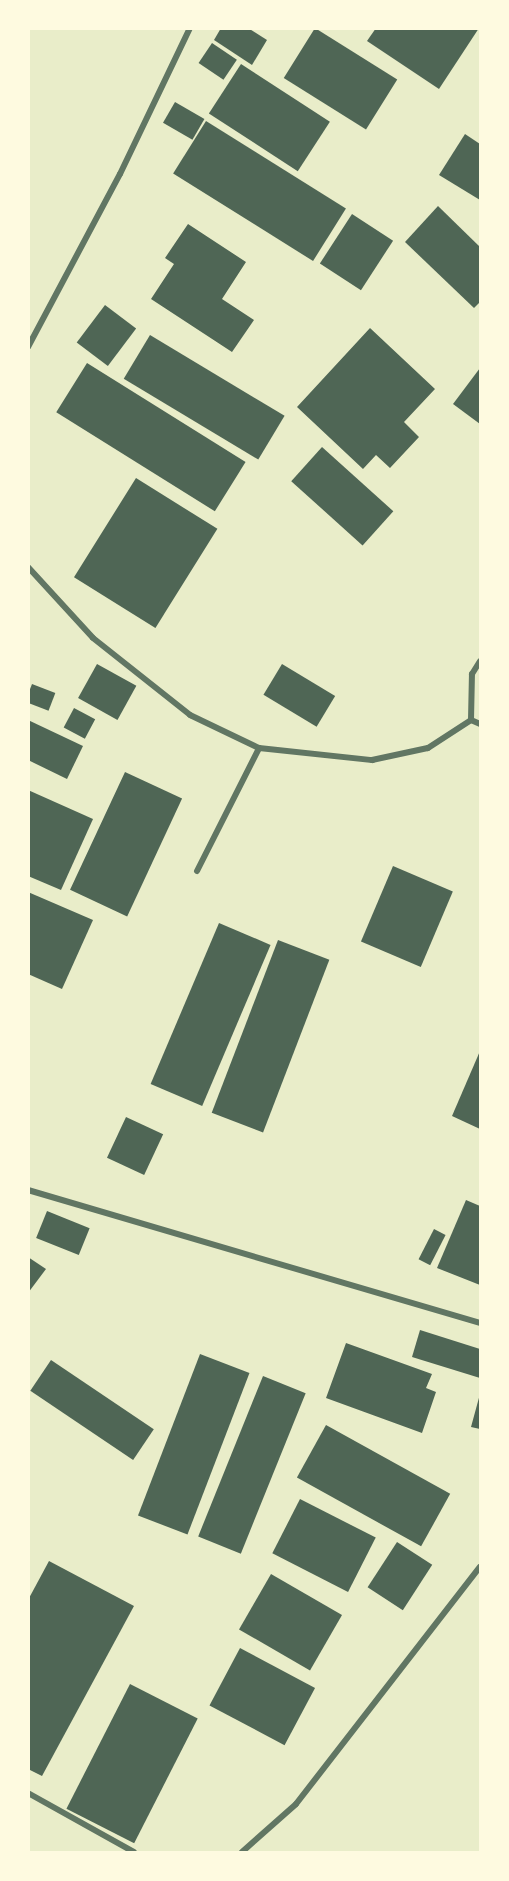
<!DOCTYPE html>
<html>
<head>
<meta charset="utf-8">
<style>
  body { margin:0 }
  #map { position:relative; width:509px; height:1881px; overflow:hidden; background:#e9edc9; font-family:Raleway,sans-serif }
  div>[style] { position:absolute }
  .building>* { inset:0; background:#4f6655; transform-origin:0 0 }
  .minor>* { height:6px; margin:-3px; padding:0 3px; transform-origin:3px; border-radius:3px; background:#617663 }
  span { translate:-50% -50%; white-space:nowrap; text-align:center; line-height:1.15; -webkit-text-stroke:4.5px #fefae0; paint-order:stroke }
  .frame { position:absolute; inset:0; border:30px solid #fefae0; pointer-events:none }
</style>
</head>
<body>
<div id="map">
  <div class="building">
    <i style="clip-path:polygon(221px 28px,248px 28px,267px 40px,252px 65px,214px 40px)"></i>
    <i style="left:315px;top:28px;width:97px;height:59px;rotate:32deg"></i>
    <i style="clip-path:polygon(376px 28px,479px 28px,439px 89px,367px 41px)"></i>
    <i style="left:212px;top:43px;width:30px;height:24px;rotate:34deg"></i>
    <i style="left:241px;top:64px;width:106px;height:59px;rotate:33deg"></i>
    <i style="left:175px;top:102px;width:34px;height:24px;rotate:30deg"></i>
    <i style="left:206px;top:121px;width:165px;height:62px;rotate:32deg"></i>
    <i style="clip-path:polygon(465px 134px,480px 144px,480px 200px,439px 175px)"></i>
    <i style="clip-path:polygon(438px 206px,480px 247px,480px 302px,474px 308px,405px 242px)"></i>
    <i style="left:352px;top:214px;width:49px;height:59px;rotate:33deg"></i>
    <i style="clip-path:polygon(188px 224px,246px 262px,222px 299px,254px 320px,232px 352px,151px 299px,174px 264px,165px 258px)"></i>
    <i style="left:105px;top:305px;width:39px;height:47px;rotate:37deg"></i>
    <i style="clip-path:polygon(370px 328px,435px 389px,404px 422px,419px 437px,390px 468px,376px 455px,363px 469px,297px 407px)"></i>
    <i style="left:150px;top:335px;width:157px;height:51px;rotate:31deg"></i>
    <i style="left:87px;top:363px;width:187px;height:58px;rotate:32deg"></i>
    <i style="clip-path:polygon(480px 368px,480px 424px,453px 404px)"></i>
    <i style="left:322px;top:447px;width:96px;height:46px;rotate:42deg"></i>
    <i style="left:136px;top:478px;width:96px;height:117px;rotate:32deg"></i>
    <i style="left:97px;top:664px;width:45px;height:39px;rotate:29deg"></i>
    <i style="left:282px;top:664px;width:62px;height:36px;rotate:31deg"></i>
    <i style="left:32px;top:684px;width:25px;height:19px;rotate:21deg"></i>
    <i style="left:74px;top:708px;width:24px;height:22px;rotate:28deg"></i>
    <i style="clip-path:polygon(28px 720px,83px 746px,67px 779px,28px 760px)"></i>
    <i style="left:125px;top:772px;width:63px;height:130px;rotate:25deg"></i>
    <i style="clip-path:polygon(28px 790px,93px 819px,61px 890px,28px 876px)"></i>
    <i style="left:393px;top:866px;width:65px;height:82px;rotate:23deg"></i>
    <i style="clip-path:polygon(28px 892px,93px 920px,62px 989px,28px 974px)"></i>
    <i style="left:219px;top:923px;width:56px;height:175px;rotate:23deg"></i>
    <i style="left:278px;top:940px;width:55px;height:185px;rotate:21deg"></i>
    <i style="clip-path:polygon(480px 1051px,480px 1129px,452px 1116px)"></i>
    <i style="left:126px;top:1117px;width:41px;height:45px;rotate:25deg"></i>
    <i style="clip-path:polygon(466px 1200px,480px 1206px,480px 1285px,437px 1268px)"></i>
    <i style="left:47px;top:1211px;width:46px;height:29px;rotate:22deg"></i>
    <i style="left:434px;top:1229px;width:13px;height:34px;rotate:27deg"></i>
    <i style="clip-path:polygon(28px 1257px,46px 1269px,28px 1293px)"></i>
    <i style="clip-path:polygon(420px 1330px,480px 1349px,480px 1378px,412px 1357px)"></i>
    <i style="clip-path:polygon(346px 1343px,432px 1374px,426px 1388px,436px 1392px,422px 1433px,326px 1398px)"></i>
    <i style="left:200px;top:1354px;width:53px;height:173px;rotate:21deg"></i>
    <i style="left:51px;top:1360px;width:124px;height:37px;rotate:34deg"></i>
    <i style="left:263px;top:1376px;width:46px;height:173px;rotate:22deg"></i>
    <i style="clip-path:polygon(480px 1394px,480px 1429px,471px 1427px)"></i>
    <i style="left:326px;top:1425px;width:142px;height:60px;rotate:29deg"></i>
    <i style="left:300px;top:1499px;width:85px;height:61px;rotate:27deg"></i>
    <i style="left:397px;top:1542px;width:42px;height:54px;rotate:33deg"></i>
    <i style="clip-path:polygon(49px 1561px,134px 1606px,42px 1776px,28px 1769px,28px 1600px)"></i>
    <i style="left:271px;top:1574px;width:82px;height:64px;rotate:30deg"></i>
    <i style="left:240px;top:1648px;width:85px;height:65px;rotate:28deg"></i>
    <i style="left:130px;top:1684px;width:76px;height:140px;rotate:27deg"></i>
  </div>
  <div class="minor">
    <i style="left:28px;top:347px;width:196px;rotate:-62deg"></i>
    <i style="left:120px;top:174px;width:162px;rotate:-64.4deg"></i>
    <i style="left:28px;top:567px;width:96px;rotate:47.5deg"></i>
    <i style="left:93px;top:638px;width:124px;rotate:38.4deg"></i>
    <i style="left:190px;top:715px;width:76px;rotate:25.6deg"></i>
    <i style="left:471px;top:720px;width:10px;rotate:24deg"></i>
    <i style="left:197px;top:871px;width:138px;rotate:-63.2deg"></i>
    <i style="left:259px;top:748px;width:114px;rotate:6.1deg"></i>
    <i style="left:372px;top:760px;width:57px;rotate:-12.1deg"></i>
    <i style="left:428px;top:748px;width:51px;rotate:-33.1deg"></i>
    <i style="left:471px;top:720px;width:46px;rotate:-88.8deg"></i>
    <i style="left:472px;top:674px;width:15px;rotate:-58deg"></i>
    <i style="left:28px;top:1190px;width:471px;rotate:16.4deg"></i>
    <i style="left:28px;top:1793px;width:121px;rotate:29.1deg"></i>
    <i style="left:242px;top:1852px;width:72px;rotate:-41.6deg"></i>
    <i style="left:296px;top:1804px;width:300px;rotate:-52.2deg"></i>
  </div>
  <div class="frame"></div>
</div>
</body>
</html>
